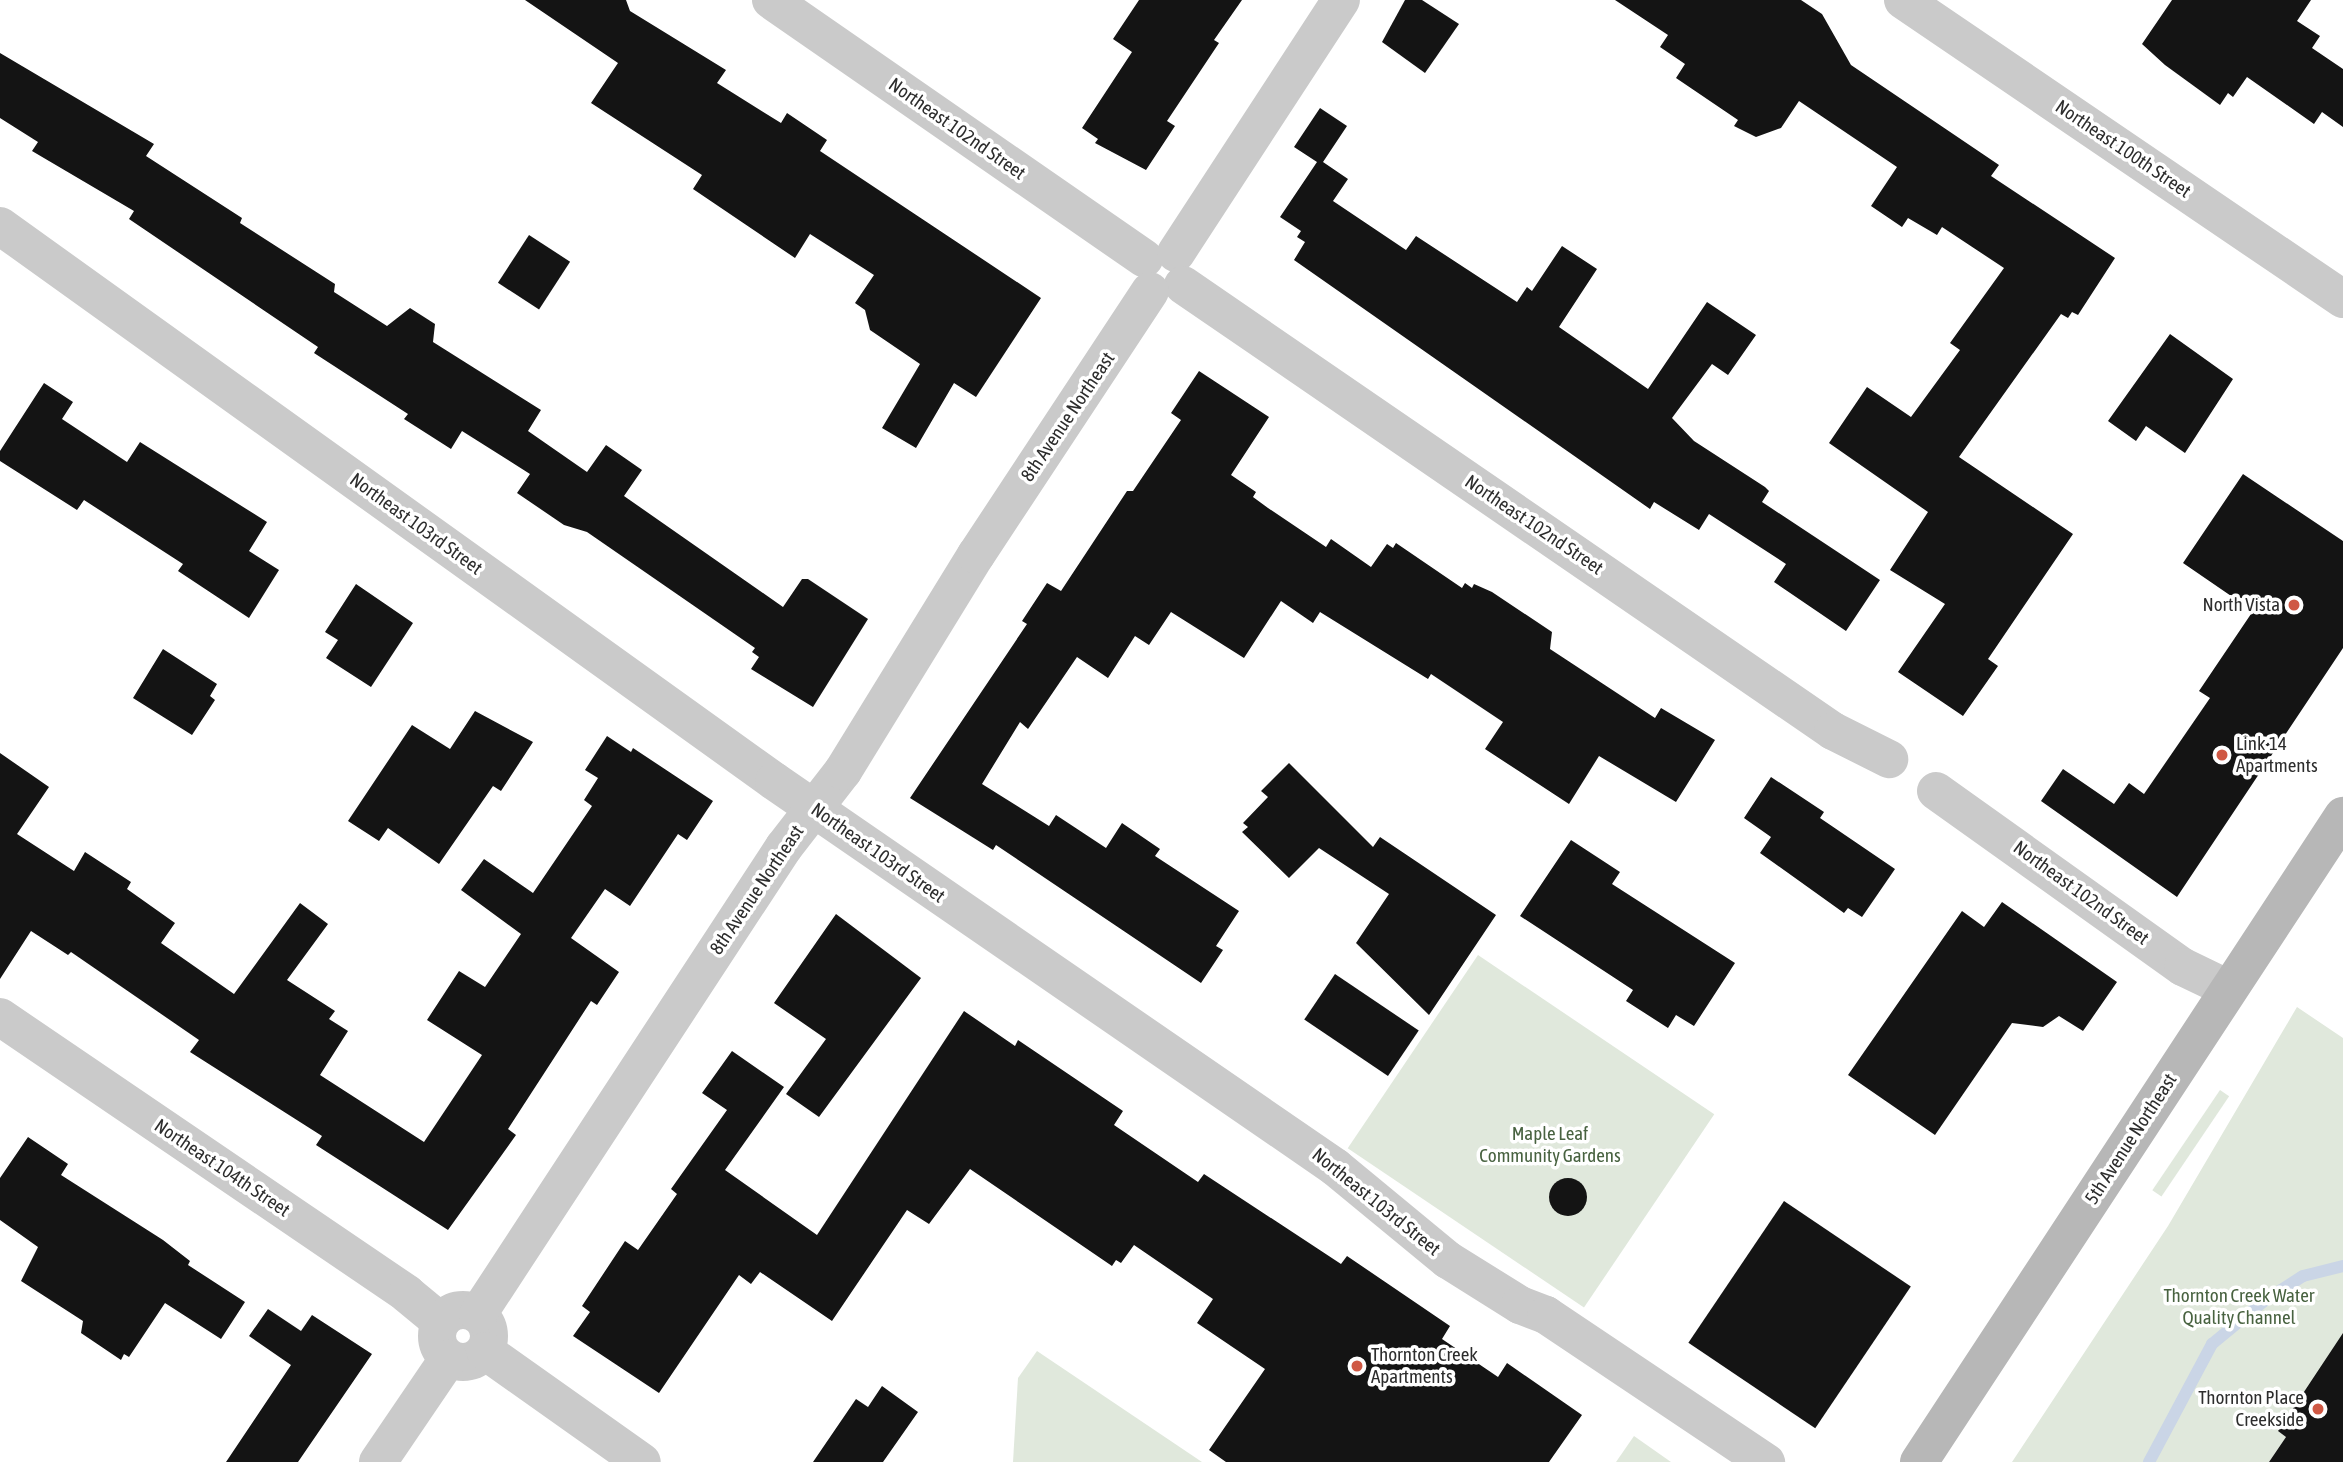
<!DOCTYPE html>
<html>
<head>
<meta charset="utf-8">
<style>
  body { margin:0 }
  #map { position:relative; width:2343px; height:1462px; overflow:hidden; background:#fff; font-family:"Asap Condensed",sans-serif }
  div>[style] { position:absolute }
  .green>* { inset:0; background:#e0e8dc; transform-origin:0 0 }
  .stream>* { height:12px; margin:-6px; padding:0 6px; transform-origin:6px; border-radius:6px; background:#cad5e6 }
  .building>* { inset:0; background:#141414; transform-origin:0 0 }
  .round { border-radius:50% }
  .street>* { height:38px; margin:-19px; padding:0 19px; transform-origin:19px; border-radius:19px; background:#cacaca }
  .street>.ring { margin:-19px; padding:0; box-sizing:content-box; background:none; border:38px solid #cacaca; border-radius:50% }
  .secondary>* { height:38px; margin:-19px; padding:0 19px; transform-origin:19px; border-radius:19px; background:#b7b7b7 }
  .dots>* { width:19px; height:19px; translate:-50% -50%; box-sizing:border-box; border:4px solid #fff; border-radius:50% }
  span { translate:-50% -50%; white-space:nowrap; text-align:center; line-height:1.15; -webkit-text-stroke:7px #fff; paint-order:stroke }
  .street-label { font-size:19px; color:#2d2d2d }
  .poi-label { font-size:19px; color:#2d2d2d }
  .right { translate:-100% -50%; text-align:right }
  .left { translate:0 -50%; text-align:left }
  .park-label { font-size:19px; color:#486240 }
</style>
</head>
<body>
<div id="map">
  <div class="green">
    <i style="left:1478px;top:955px;width:285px;height:233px;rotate:34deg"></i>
    <i style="clip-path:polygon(2297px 1007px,2343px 1038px,2343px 1349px,2310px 1383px,2278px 1431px,2286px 1437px,2269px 1462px,2012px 1462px,2168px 1226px)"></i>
    <i style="left:2220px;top:1090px;width:11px;height:121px;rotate:34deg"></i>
    <i style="clip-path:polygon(1037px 1351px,1202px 1462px,1013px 1462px,1018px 1378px)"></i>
    <i style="clip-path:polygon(1634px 1436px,1671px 1462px,1616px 1462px)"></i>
  </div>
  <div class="stream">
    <i style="left:2149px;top:1462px;width:134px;rotate:-61.9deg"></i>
    <i style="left:2212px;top:1344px;width:67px;rotate:-39.6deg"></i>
    <i style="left:2264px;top:1301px;width:46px;rotate:-32.7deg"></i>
    <i style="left:2303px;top:1276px;width:41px;rotate:-14deg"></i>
  </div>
  <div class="building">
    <i style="clip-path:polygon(525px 0,626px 0,630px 11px,726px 70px,717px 83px,781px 123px,787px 113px,827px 140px,820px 151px,1041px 298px,976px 397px,954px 383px,916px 448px,882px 428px,920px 364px,870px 330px,865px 310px,855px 303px,874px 275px,810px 234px,795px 258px,693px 189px,702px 175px,591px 103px,618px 63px)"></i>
    <i style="clip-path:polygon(1139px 0,1242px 0,1214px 40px,1219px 43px,1167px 121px,1175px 126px,1146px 170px,1095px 143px,1098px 139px,1082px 128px,1132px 52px,1113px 39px)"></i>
    <i style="clip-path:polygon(1405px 0,1422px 0,1459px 24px,1425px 73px,1382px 42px)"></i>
    <i style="clip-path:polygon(1615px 0,1801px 0,1822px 14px,1851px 65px,1999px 165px,1991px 176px,2115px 258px,2078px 315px,2072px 312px,2068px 318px,2061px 314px,1959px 457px,2073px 534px,1988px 659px,1998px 666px,1963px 716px,1898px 672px,1945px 604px,1890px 570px,1928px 512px,1829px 443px,1867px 387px,1911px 417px,1960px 350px,1950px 343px,2004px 268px,1942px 227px,1937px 235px,1908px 218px,1902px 227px,1871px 206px,1897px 167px,1799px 101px,1781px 128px,1756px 137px,1734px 126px,1738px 120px,1676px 78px,1685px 64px,1660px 47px,1668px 35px)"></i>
    <i style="clip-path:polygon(2172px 0,2311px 0,2297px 21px,2320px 36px,2312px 48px,2343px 69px,2343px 127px,2322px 112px,2314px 124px,2247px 77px,2233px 97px,2228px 93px,2220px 105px,2165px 65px,2142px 44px)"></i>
    <i style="clip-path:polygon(0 53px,154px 144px,146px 156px,242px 218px,240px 223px,335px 284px,334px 292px,387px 326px,410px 308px,435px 324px,433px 342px,541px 410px,528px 431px,587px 472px,606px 445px,642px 470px,624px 496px,783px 607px,802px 579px,808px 579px,868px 619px,813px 707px,751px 669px,759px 657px,752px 652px,755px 648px,587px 532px,564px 525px,517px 493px,530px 474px,462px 431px,451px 449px,404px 419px,408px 414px,314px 353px,318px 347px,129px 219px,134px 211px,32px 151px,38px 142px,0 118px)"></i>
    <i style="clip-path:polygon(1320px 108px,1347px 126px,1323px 162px,1348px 179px,1333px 201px,1406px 250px,1416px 236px,1517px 302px,1527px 287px,1532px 291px,1562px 246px,1597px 269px,1559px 327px,1648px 389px,1707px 302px,1756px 335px,1728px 375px,1712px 364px,1672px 418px,1694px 441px,1765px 487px,1769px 491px,1762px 502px,1880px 580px,1846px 631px,1774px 582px,1786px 564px,1709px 514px,1699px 530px,1654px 502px,1650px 509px,1294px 260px,1305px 242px,1297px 237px,1301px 231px,1280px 217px,1317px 162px,1294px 147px)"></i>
    <i style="left:529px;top:235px;width:49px;height:57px;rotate:33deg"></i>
    <i style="clip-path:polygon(2170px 334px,2233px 379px,2185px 453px,2146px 426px,2136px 441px,2108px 421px)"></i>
    <i style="clip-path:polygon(1199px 371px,1269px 417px,1231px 475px,1256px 492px,1253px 497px,1268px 508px,1326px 547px,1331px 539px,1371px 567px,1387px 544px,1393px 548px,1396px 543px,1462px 588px,1465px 583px,1472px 588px,1474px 584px,1492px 592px,1552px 632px,1550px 649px,1655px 718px,1661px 708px,1715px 740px,1676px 802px,1599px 756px,1569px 804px,1485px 749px,1503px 722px,1431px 674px,1428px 679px,1320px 612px,1313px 623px,1281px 601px,1244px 658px,1171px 612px,1149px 645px,1135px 636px,1108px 678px,1077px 657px,1028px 729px,1020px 722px,982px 784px,1049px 826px,1056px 815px,1106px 848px,1122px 823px,1160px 849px,1155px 856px,1239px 911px,1216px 946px,1223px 950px,1201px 983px,996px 845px,993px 850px,910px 798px,1027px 624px,1022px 621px,1047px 583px,1061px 591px,1127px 491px,1133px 491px,1181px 420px,1171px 413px)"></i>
    <i style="clip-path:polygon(44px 383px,73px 402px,62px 419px,127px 462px,140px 442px,267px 522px,249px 551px,279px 570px,249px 618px,178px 571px,183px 564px,84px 500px,77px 510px,0 461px,0 451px)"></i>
    <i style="clip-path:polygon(2243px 474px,2343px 541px,2343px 648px,2177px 897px,2041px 801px,2063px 769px,2114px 804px,2129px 783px,2144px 794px,2210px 698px,2199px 691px,2253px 611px,2183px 563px)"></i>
    <i style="clip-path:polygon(356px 584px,413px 623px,371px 687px,326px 658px,338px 640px,325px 632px)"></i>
    <i style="clip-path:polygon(163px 649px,217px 684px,210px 696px,215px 700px,192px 735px,133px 698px)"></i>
    <i style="clip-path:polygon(475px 711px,533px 742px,501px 791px,493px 786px,439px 864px,388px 828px,379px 841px,348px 821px,412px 725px,450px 749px)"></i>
    <i style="clip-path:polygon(607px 736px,631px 752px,633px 748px,713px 801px,687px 840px,678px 834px,630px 906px,605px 889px,571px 938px,619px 972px,597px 1005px,591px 1001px,508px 1129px,516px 1135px,448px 1230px,316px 1145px,322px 1136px,190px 1052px,199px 1040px,71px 952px,68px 955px,31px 931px,0 979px,0 753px,49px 787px,17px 834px,74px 871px,85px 852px,131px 882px,127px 889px,175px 923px,161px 943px,234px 994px,300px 903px,328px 924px,287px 980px,335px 1011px,329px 1019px,348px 1031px,320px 1075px,424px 1142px,482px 1055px,427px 1020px,459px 971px,485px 987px,521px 934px,461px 890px,484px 859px,533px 893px,592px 806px,584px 800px,598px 778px,585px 770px)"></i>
    <i style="clip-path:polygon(1289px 763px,1373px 847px,1380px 837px,1496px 915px,1429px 1015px,1356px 943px,1389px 894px,1319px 848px,1289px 878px,1242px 832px,1248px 827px,1243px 823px,1268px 797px,1261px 791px)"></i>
    <i style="clip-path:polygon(1771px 777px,1824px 812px,1820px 818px,1895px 869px,1862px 917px,1848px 908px,1844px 913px,1760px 853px,1771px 837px,1744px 818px)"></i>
    <i style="clip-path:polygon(1571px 840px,1620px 872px,1612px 884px,1735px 963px,1694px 1026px,1676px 1015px,1668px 1028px,1626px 1001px,1633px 990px,1520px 916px)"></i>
    <i style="clip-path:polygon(2002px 902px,2117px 982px,2083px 1031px,2059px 1016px,2043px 1027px,2012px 1023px,1935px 1135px,1848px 1075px,1962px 911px,1984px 927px)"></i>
    <i style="clip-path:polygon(836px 914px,921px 978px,819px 1117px,786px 1094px,826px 1039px,774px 1003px)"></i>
    <i style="left:1335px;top:974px;width:101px;height:55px;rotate:34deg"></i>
    <i style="clip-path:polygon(964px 1011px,1015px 1046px,1018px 1040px,1123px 1111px,1114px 1125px,1198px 1182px,1204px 1174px,1341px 1264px,1347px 1256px,1450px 1326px,1442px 1339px,1498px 1377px,1507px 1363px,1582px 1415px,1549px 1462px,1226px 1462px,1209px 1450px,1265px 1369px,1197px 1323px,1213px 1299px,1134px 1245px,1121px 1263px,1116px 1260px,1112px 1266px,970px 1169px,929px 1224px,907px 1210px,832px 1321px,760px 1272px,751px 1284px,739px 1275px,659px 1393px,573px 1336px,590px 1312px,582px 1306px,625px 1241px,638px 1250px,677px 1194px,671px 1189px,727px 1110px,702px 1093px,732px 1051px,784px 1087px,725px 1170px,817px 1235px)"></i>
    <i style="clip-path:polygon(28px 1137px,68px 1164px,61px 1175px,163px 1240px,190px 1261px,188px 1265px,245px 1302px,221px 1339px,165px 1303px,129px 1357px,124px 1354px,121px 1360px,81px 1333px,83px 1321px,21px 1281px,38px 1247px,0 1220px,0 1178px)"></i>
    <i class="round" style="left:1549px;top:1178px;width:38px;height:38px"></i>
    <i style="left:1784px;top:1201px;width:153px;height:171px;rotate:34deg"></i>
    <i style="clip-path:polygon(268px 1309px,301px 1331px,312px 1315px,372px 1354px,298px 1462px,226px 1462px,291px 1365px,249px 1336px)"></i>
    <i style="clip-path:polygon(2343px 1333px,2343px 1462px,2269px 1462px,2286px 1437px,2278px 1431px)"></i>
    <i style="clip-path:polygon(882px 1386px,918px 1412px,883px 1462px,813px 1462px,856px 1399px,868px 1407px)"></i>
  </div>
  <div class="street">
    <i style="left:771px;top:0;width:454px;rotate:34.7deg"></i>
    <i style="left:1903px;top:0;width:532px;rotate:34.2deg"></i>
    <i style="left:0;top:226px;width:952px;rotate:35.64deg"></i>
    <i style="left:774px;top:781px;width:681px;rotate:34.53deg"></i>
    <i style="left:1335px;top:1167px;width:146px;rotate:39.5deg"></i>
    <i style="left:1448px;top:1260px;width:85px;rotate:32deg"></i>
    <i style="left:1520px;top:1305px;width:28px;rotate:21deg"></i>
    <i style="left:1546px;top:1315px;width:265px;rotate:33.8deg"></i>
    <i style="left:1176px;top:253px;width:302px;rotate:-56.9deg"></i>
    <i style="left:1183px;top:285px;width:788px;rotate:34.46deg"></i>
    <i style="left:1833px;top:731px;width:63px;rotate:26.6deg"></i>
    <i style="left:1936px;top:791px;width:303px;rotate:35.5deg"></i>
    <i style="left:2183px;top:967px;width:51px;rotate:25.6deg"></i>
    <i style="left:0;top:1017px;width:492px;rotate:34.2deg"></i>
    <i style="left:407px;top:1294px;width:44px;rotate:39.5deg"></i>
    <i class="ring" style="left:437px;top:1310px;width:14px;height:14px"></i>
    <i style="left:478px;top:1314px;width:558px;rotate:-56.77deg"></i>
    <i style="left:784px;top:847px;width:96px;rotate:-52.2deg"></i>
    <i style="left:843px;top:771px;width:254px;rotate:-58.4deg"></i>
    <i style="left:976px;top:555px;width:316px;rotate:-56.6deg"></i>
    <i style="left:485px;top:1351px;width:192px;rotate:35.3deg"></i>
    <i style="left:378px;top:1462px;width:125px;rotate:-55.8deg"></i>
  </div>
  <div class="secondary">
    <i style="left:1919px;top:1462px;width:773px;rotate:-56.72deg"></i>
  </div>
  <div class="dots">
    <i style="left:2294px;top:605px;background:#cf5844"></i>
    <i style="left:2222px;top:755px;background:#cf5844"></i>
    <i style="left:1357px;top:1366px;background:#cf5844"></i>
    <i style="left:2318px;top:1409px;background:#cf5844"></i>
  </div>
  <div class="street-label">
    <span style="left:957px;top:129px;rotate:35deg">Northeast 102nd Street</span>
    <span style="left:2123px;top:149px;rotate:34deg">Northeast 100th Street</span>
    <span style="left:1068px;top:417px;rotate:-56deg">8th Avenue Northeast</span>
    <span style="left:416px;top:524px;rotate:36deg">Northeast 103rd Street</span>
    <span style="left:1534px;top:525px;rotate:34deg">Northeast 102nd Street</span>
    <span style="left:878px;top:853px;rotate:35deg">Northeast 103rd Street</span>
    <span style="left:757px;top:890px;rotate:-56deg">8th Avenue Northeast</span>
    <span style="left:2081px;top:893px;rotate:36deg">Northeast 102nd Street</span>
    <span style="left:2131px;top:1139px;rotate:-57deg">5th Avenue Northeast</span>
    <span style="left:222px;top:1168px;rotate:34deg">Northeast 104th Street</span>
    <span style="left:1376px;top:1202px;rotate:39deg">Northeast 103rd Street</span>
  </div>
  <div class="poi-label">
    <span class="right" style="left:2280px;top:605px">North Vista</span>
    <span class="left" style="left:2236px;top:755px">Link-14<br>Apartments</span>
    <span class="left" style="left:1371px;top:1366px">Thornton Creek<br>Apartments</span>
    <span class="right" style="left:2304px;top:1409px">Thornton Place<br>Creekside</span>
  </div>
  <div class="park-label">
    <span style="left:1550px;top:1145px">Maple Leaf<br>Community Gardens</span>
    <span style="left:2239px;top:1307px">Thornton Creek Water<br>Quality Channel</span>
  </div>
</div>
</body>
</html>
